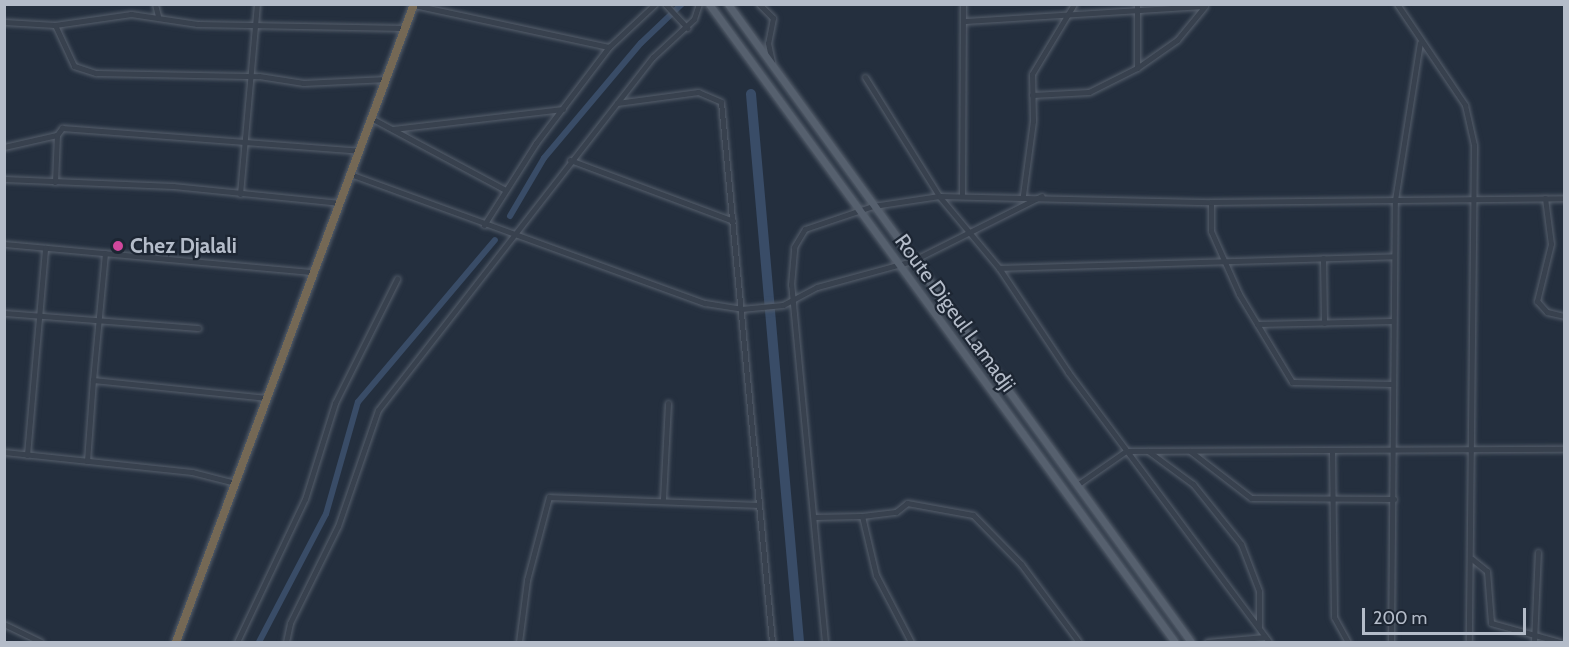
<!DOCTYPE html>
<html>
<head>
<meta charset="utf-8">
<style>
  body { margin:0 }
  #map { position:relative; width:1569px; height:647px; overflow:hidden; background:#242f3e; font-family:Cabin,sans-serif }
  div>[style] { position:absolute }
  .canal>* { height:6px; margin:-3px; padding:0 3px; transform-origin:3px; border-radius:3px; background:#394c67 }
  .river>* { height:10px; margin:-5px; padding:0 5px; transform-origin:5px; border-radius:5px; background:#394c67 }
  .roads { filter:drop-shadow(0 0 2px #565f6c) drop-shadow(0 0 2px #565f6c) }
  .minor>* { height:5px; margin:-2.5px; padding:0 2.5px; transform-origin:2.5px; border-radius:2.5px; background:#38414e }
  .major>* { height:7px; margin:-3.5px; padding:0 3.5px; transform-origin:3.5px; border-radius:3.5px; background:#56606e }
  .highway>* { height:8px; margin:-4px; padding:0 4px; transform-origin:4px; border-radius:4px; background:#746855 }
  .dots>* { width:16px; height:16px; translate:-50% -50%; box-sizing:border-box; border:3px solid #1d2633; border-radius:50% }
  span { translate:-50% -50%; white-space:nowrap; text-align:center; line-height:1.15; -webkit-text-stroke:4.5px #1d2633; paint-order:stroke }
  .poi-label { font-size:21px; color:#b4bcc9; font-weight:700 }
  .left { translate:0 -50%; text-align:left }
  .street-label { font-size:21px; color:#b4bcc9 }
  .frame { position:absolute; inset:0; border:6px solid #b4bcc9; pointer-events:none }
  .scale { position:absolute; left:1362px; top:608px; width:164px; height:27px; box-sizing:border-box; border:3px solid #b4bcc9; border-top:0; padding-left:8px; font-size:18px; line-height:21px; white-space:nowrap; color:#b4bcc9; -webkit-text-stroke:4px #1d2633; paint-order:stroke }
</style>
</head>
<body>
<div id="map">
  <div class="canal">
    <i style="left:510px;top:216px;width:67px;rotate:-59.6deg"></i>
    <i style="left:544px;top:158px;width:150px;rotate:-49.9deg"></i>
    <i style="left:641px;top:43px;width:57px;rotate:-43.6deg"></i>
    <i style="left:259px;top:642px;width:144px;rotate:-62.4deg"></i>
    <i style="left:326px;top:514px;width:116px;rotate:-74.1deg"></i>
    <i style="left:358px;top:402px;width:212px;rotate:-49.8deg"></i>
  </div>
  <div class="river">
    <i style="left:751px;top:94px;width:550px;rotate:84.99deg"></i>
  </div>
  <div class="roads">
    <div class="minor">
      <i style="left:155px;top:4px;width:12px;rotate:76deg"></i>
      <i style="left:665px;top:4px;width:33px;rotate:47deg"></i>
      <i style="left:759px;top:4px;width:20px;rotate:45deg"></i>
      <i style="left:773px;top:18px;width:25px;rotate:101deg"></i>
      <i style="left:768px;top:43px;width:19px;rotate:78deg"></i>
      <i style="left:1397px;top:4px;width:122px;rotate:56deg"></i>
      <i style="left:1465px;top:105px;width:41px;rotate:77.3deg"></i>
      <i style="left:1474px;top:145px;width:497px;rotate:90.6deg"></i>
      <i style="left:414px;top:5px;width:199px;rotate:12.2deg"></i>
      <i style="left:964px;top:21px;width:241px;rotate:-3.6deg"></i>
      <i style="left:4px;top:22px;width:51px;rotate:3.4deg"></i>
      <i style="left:55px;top:25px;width:77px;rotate:-8.2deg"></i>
      <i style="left:131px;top:14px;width:67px;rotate:8.6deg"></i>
      <i style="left:197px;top:24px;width:208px;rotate:1.1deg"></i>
      <i style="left:55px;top:25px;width:45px;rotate:65.1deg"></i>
      <i style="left:74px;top:66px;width:23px;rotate:18deg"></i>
      <i style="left:96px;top:73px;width:163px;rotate:1.1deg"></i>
      <i style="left:259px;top:76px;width:45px;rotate:9deg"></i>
      <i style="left:303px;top:83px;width:84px;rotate:-2.7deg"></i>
      <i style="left:1137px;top:68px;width:62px;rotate:-90deg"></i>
      <i style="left:865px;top:77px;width:140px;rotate:58.1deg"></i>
      <i style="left:939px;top:196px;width:94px;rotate:50.2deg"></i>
      <i style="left:999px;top:268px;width:125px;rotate:56.4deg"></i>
      <i style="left:1068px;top:372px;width:337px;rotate:53.3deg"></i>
      <i style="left:1032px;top:95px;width:57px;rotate:-3deg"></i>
      <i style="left:1089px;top:92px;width:54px;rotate:-26.6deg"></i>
      <i style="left:1137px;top:68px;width:49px;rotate:-35deg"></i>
      <i style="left:1177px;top:40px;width:44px;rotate:-50.5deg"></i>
      <i style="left:617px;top:103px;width:82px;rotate:-7.7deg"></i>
      <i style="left:698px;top:92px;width:25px;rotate:23deg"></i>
      <i style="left:721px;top:102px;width:542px;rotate:84.6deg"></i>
      <i style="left:371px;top:118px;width:152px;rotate:28.2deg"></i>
      <i style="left:393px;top:129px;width:171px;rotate:-6.7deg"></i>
      <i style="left:4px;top:147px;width:54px;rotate:-12.8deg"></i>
      <i style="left:570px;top:160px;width:174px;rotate:20.5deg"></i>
      <i style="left:350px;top:174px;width:378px;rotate:20deg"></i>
      <i style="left:705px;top:303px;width:36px;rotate:9deg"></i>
      <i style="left:741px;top:309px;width:42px;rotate:-5.4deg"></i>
      <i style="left:783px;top:305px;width:38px;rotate:-28deg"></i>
      <i style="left:817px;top:287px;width:98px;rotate:-15.3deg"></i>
      <i style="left:912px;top:261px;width:145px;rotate:-26.6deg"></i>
      <i style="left:4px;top:179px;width:169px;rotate:2.4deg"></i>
      <i style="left:173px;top:186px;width:168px;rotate:5.8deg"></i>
      <i style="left:55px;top:182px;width:47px;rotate:-87.6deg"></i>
      <i style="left:57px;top:135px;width:9px;rotate:-54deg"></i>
      <i style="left:62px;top:128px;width:298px;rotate:4.4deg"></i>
      <i style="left:240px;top:194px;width:191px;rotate:-84.9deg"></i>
      <i style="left:962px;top:195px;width:191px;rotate:-89.7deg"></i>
      <i style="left:1023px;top:195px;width:75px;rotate:-82.3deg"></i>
      <i style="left:1033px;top:121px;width:47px;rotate:-91.2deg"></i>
      <i style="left:1032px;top:74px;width:82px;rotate:-59deg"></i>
      <i style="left:1545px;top:198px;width:46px;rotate:82.6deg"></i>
      <i style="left:1551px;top:244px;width:59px;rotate:103.8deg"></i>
      <i style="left:1537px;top:301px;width:15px;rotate:48deg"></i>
      <i style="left:1547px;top:312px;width:17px;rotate:13deg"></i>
      <i style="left:1211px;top:202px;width:29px;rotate:90deg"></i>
      <i style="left:1211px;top:231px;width:69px;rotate:66deg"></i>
      <i style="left:1239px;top:294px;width:103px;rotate:58.9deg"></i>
      <i style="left:1292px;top:382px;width:101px;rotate:1.1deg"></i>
      <i style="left:484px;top:225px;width:97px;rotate:-57.6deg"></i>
      <i style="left:536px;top:143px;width:121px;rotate:-52.8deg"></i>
      <i style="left:609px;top:47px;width:63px;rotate:-43.1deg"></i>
      <i style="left:4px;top:244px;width:311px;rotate:5.2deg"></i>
      <i style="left:105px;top:253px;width:128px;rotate:95.4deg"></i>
      <i style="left:93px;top:380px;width:175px;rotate:5.9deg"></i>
      <i style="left:1323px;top:258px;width:65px;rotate:89.1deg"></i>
      <i style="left:999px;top:268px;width:395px;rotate:-1.7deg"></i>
      <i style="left:4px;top:313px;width:195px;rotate:4.4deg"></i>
      <i style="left:1257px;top:324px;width:136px;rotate:-1.3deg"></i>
      <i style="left:1148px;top:451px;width:56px;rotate:36.3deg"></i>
      <i style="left:1193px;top:484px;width:77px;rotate:51.3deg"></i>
      <i style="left:1241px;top:544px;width:50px;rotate:69deg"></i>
      <i style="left:1259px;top:591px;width:36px;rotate:90deg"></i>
      <i style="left:1190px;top:451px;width:77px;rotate:37.6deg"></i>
      <i style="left:1251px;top:498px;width:143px;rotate:0.4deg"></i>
      <i style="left:1332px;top:451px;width:166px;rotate:89.3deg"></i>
      <i style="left:1334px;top:617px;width:29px;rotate:61deg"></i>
      <i style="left:4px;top:452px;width:189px;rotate:6.1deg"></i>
      <i style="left:192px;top:472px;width:44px;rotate:14.3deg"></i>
      <i style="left:27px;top:455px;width:208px;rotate:-85deg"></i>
      <i style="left:87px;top:461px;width:81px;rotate:-85.8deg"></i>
      <i style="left:1077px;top:485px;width:60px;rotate:-34.8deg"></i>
      <i style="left:1126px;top:451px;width:438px;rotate:-0.3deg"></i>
      <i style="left:663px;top:499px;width:96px;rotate:-87deg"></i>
      <i style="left:862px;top:516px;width:34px;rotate:-7deg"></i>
      <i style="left:896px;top:512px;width:14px;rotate:-39deg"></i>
      <i style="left:907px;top:503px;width:67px;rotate:10.3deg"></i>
      <i style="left:973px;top:515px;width:69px;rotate:45.6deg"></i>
      <i style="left:1021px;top:564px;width:97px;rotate:53.4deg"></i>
      <i style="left:814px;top:517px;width:48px;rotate:-1.2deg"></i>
      <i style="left:862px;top:516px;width:61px;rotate:76.7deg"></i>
      <i style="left:876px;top:575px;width:76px;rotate:62.4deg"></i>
      <i style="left:1472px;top:559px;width:19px;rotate:39deg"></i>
      <i style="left:1487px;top:571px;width:52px;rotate:85.6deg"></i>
      <i style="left:1491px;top:623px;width:72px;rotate:15.4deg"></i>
      <i style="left:4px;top:624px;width:41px;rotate:25.9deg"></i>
      <i style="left:237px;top:642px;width:158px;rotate:-64.6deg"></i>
      <i style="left:305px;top:499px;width:101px;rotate:-72.6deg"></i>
      <i style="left:335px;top:403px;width:139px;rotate:-63.4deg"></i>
      <i style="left:286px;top:642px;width:19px;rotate:-78deg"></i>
      <i style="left:290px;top:623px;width:108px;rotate:-63.7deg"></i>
      <i style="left:338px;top:526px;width:123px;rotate:-71deg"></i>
      <i style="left:378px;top:410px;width:447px;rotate:-52.1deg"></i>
      <i style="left:653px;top:57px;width:56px;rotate:-42.8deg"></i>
      <i style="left:694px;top:19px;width:16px;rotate:-72deg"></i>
      <i style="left:519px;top:642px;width:63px;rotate:-82.6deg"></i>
      <i style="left:527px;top:580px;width:86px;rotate:-75.2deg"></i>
      <i style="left:549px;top:497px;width:208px;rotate:2.2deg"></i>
      <i style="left:825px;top:642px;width:359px;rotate:-95.4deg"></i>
      <i style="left:791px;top:285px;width:38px;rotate:-85deg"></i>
      <i style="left:794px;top:247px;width:21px;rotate:-59deg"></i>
      <i style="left:805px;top:229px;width:72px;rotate:-18.7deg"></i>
      <i style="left:873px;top:206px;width:67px;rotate:-8.6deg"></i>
      <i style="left:939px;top:196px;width:272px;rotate:1.3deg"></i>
      <i style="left:1211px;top:202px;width:353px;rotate:-0.6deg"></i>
      <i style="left:1207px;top:642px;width:58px;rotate:-4.9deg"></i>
      <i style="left:1391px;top:642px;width:442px;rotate:-89.5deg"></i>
      <i style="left:1395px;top:200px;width:159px;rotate:-81deg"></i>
      <i style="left:1534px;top:642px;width:90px;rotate:-87.5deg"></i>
    </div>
    <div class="major">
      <i style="left:709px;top:4px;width:790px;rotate:53.86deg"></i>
      <i style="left:728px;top:4px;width:788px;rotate:54.03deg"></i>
    </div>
    <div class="highway">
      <i style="left:176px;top:642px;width:681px;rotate:-69.54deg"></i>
    </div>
  </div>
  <div class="dots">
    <i style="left:118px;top:246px;background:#d1479c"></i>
  </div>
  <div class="poi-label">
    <span class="left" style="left:130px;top:246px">Chez Djalali</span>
  </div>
  <div class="street-label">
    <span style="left:955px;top:313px;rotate:54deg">Route Digeul Lamadji</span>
  </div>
  <div class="frame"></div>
  <div class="scale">200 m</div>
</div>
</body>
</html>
